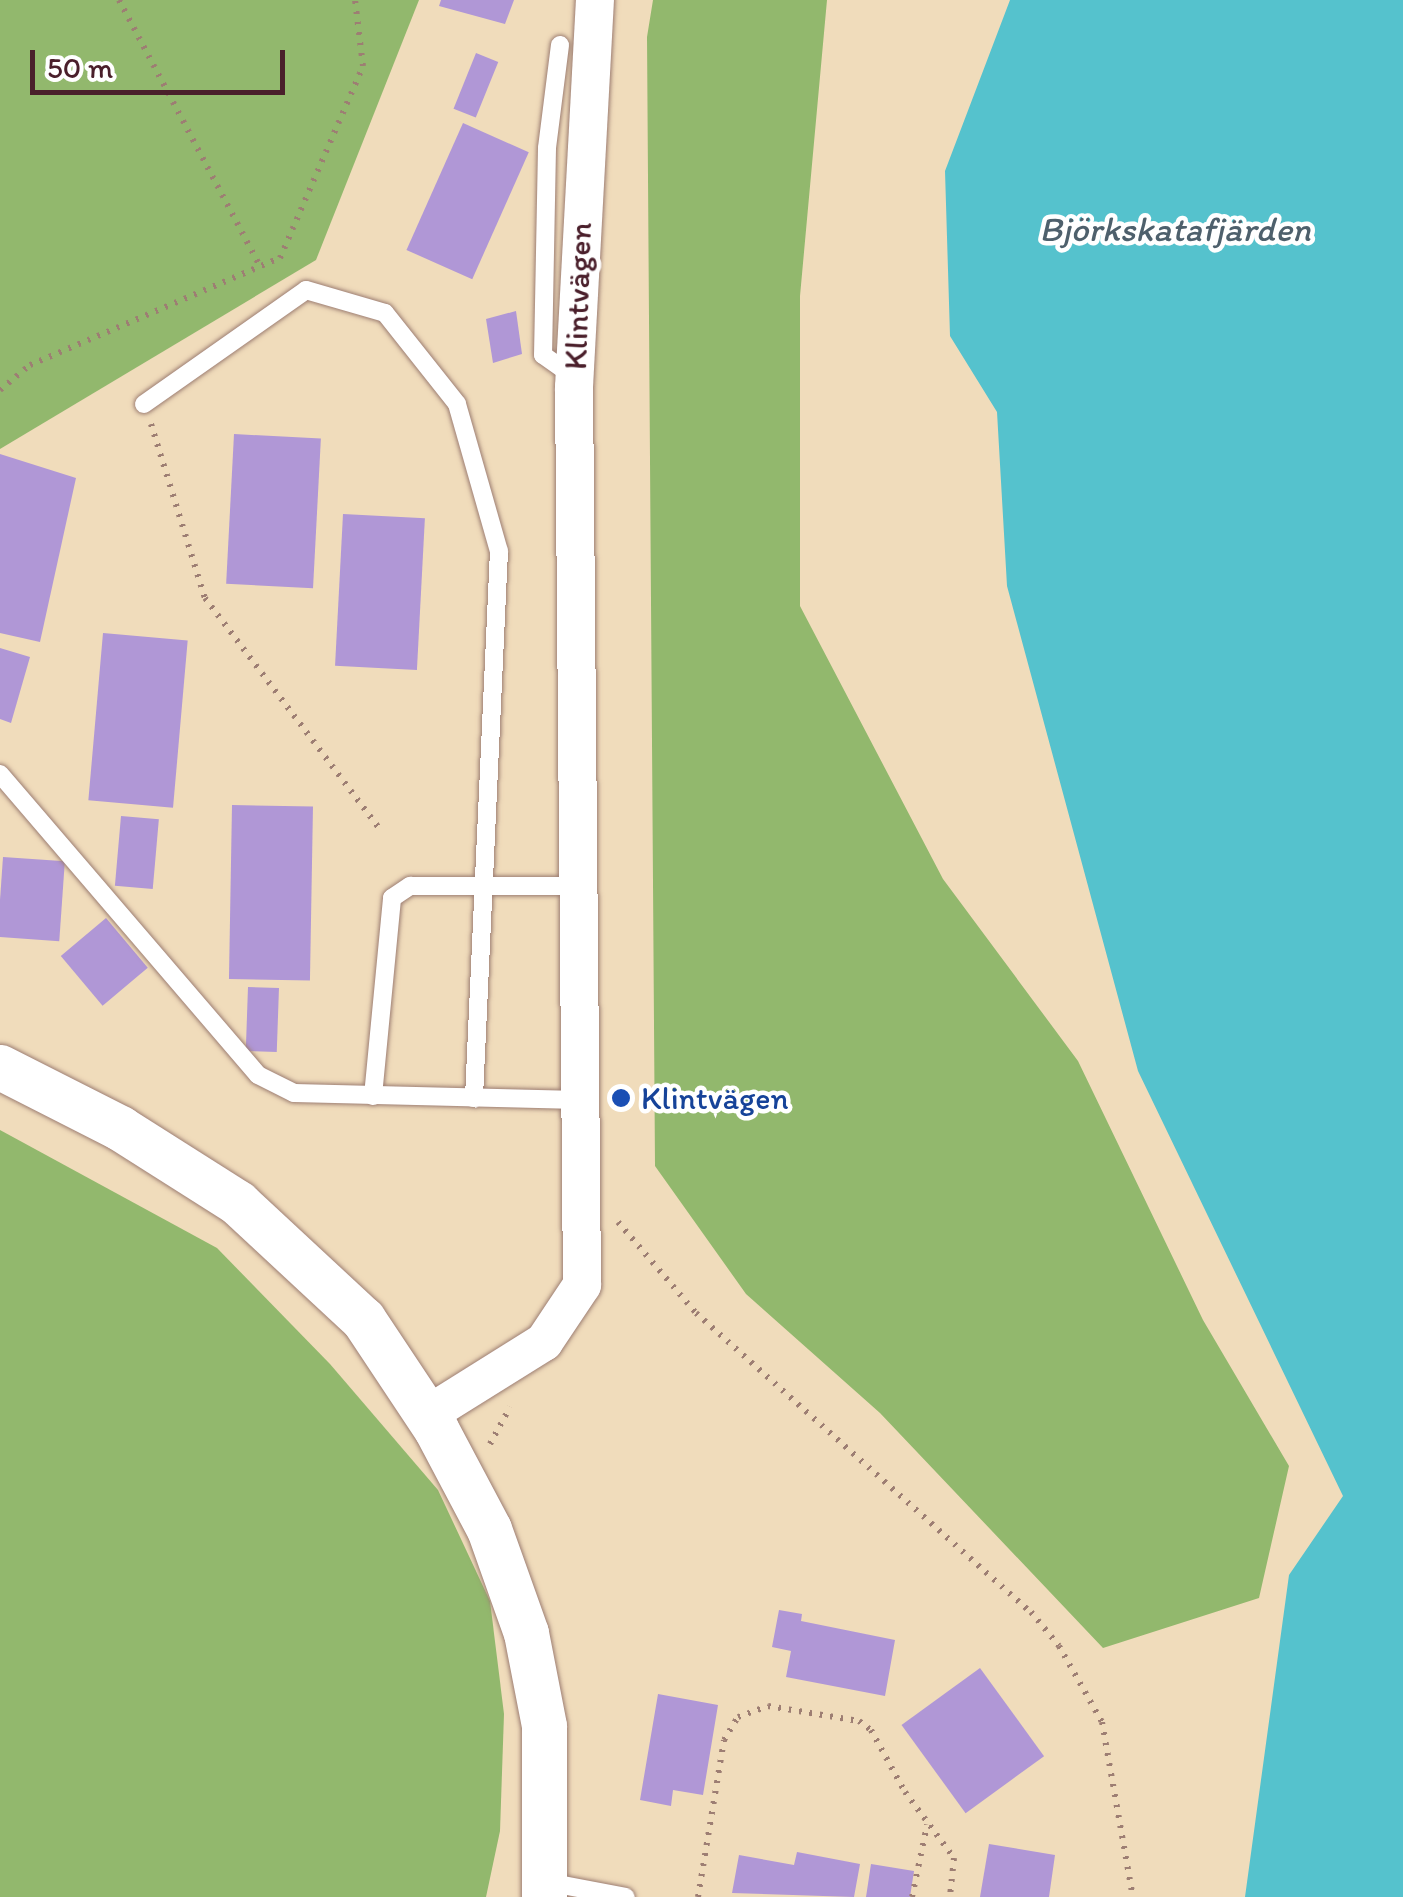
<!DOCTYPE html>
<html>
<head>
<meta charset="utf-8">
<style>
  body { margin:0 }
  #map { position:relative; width:1403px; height:1897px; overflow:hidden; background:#f0dcbb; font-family:Itim,sans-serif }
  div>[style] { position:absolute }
  .forest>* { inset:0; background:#92b86d }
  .water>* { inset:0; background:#55c2cd }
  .building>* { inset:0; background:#b097d6; transform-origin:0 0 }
  .path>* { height:6px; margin-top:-3px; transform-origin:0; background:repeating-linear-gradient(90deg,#9d7e73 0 2.5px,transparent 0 10.5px) }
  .roads { filter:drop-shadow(0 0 2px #9d7e73) drop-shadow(0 0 2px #9d7e73) }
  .service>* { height:18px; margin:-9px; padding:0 9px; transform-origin:9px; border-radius:9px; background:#fff }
  .minor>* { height:38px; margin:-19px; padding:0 19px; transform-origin:19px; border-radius:19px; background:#fff }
  .tertiary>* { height:45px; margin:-22.5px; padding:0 22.5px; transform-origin:22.5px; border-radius:22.5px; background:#fff }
  .dots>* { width:28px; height:28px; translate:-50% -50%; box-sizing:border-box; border:5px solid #fff; border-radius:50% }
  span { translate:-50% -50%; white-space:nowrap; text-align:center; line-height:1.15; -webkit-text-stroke:9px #fff; paint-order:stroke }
  .street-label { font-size:32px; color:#4a1f2b }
  .transit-label { font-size:32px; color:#164399 }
  .left { translate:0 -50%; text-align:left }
  .water-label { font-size:35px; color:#4e606c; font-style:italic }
  .scale { position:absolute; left:30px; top:50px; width:255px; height:45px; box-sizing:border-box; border:5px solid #4a1f2b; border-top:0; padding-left:12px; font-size:30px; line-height:35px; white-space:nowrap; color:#4a1f2b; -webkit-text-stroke:8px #fff; paint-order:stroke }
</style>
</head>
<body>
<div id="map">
  <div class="forest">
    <i style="clip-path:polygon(0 0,419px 0,316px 260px,0 449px)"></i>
    <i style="clip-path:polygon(653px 0,827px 0,800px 296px,800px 606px,943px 879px,1078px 1061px,1203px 1320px,1289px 1466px,1259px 1598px,1103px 1648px,880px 1413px,746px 1294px,655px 1166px,647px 37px)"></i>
    <i style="clip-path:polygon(0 1130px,217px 1248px,330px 1364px,438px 1490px,490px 1601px,504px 1714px,500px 1831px,486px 1897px,0 1897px)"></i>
  </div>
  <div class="water">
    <i style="clip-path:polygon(1010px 0,1403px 0,1403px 1897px,1245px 1897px,1289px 1575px,1343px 1496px,1138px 1071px,1007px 586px,997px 412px,950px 336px,945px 171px)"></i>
  </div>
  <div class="building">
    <i style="clip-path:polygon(441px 0,514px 0,505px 24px,439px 6px)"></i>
    <i style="left:476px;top:53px;width:24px;height:60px;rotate:22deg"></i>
    <i style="left:463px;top:123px;width:72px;height:139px;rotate:24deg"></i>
    <i style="clip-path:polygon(516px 311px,522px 354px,493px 363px,486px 319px)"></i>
    <i style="left:234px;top:434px;width:87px;height:150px;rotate:3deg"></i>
    <i style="clip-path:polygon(0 454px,76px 478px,40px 642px,0 633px)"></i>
    <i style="left:343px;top:514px;width:82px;height:152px;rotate:3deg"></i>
    <i style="left:103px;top:633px;width:85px;height:168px;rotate:5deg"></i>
    <i style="clip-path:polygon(0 648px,30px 657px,11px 723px,0 719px)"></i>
    <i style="left:232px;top:805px;width:81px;height:174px;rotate:1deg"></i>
    <i style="left:121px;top:816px;width:38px;height:70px;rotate:5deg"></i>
    <i style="left:3px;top:857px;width:62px;height:80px;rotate:4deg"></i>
    <i style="left:106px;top:918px;width:65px;height:59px;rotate:50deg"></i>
    <i style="left:248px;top:987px;width:31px;height:64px;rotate:2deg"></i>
    <i style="clip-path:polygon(779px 1610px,802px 1614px,801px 1621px,895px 1640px,885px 1696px,786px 1677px,791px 1651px,772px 1647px)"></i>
    <i style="left:980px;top:1668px;width:109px;height:97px;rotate:54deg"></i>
    <i style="clip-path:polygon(658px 1694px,718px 1705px,703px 1795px,673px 1790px,671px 1806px,640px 1800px)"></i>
    <i style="clip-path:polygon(989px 1844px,1055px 1855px,1049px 1897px,980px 1897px)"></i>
    <i style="clip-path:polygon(797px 1852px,860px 1864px,854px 1897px,732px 1893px,739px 1855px,794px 1865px)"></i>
    <i style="clip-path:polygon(871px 1864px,914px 1871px,910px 1897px,866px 1897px)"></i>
  </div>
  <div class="path">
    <i style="left:119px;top:0;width:301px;rotate:62.1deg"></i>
    <i style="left:0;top:390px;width:39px;rotate:-40deg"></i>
    <i style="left:30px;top:365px;width:272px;rotate:-23.2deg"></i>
    <i style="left:280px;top:258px;width:209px;rotate:-66.6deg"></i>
    <i style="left:363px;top:66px;width:66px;rotate:-96.9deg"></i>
    <i style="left:151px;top:424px;width:182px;rotate:72.8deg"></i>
    <i style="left:205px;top:598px;width:287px;rotate:52.9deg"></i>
    <i style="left:618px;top:1222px;width:120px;rotate:49.4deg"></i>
    <i style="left:696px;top:1313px;width:449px;rotate:41.8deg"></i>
    <i style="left:1031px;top:1612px;width:44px;rotate:50.5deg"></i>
    <i style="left:1059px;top:1646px;width:87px;rotate:60.5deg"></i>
    <i style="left:1102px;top:1722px;width:178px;rotate:80deg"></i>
    <i style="left:490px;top:1444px;width:42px;rotate:-61.6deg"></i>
    <i style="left:698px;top:1897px;width:159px;rotate:-80.6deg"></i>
    <i style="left:724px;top:1740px;width:27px;rotate:-59deg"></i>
    <i style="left:738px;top:1717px;width:32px;rotate:-20deg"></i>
    <i style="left:768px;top:1706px;width:92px;rotate:9.4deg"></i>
    <i style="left:859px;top:1721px;width:15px;rotate:37deg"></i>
    <i style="left:871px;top:1730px;width:71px;rotate:61.3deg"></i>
    <i style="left:905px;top:1792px;width:82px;rotate:53.4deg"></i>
    <i style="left:954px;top:1858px;width:39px;rotate:96deg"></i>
    <i style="left:912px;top:1897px;width:74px;rotate:-78.2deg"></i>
  </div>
  <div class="roads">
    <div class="service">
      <i style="left:560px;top:45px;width:104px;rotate:97.2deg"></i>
      <i style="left:547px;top:148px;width:207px;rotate:91.1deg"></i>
      <i style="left:543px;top:355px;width:38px;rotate:35deg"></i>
      <i style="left:144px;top:404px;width:198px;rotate:-35.1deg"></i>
      <i style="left:306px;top:290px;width:82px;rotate:16.2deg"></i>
      <i style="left:385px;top:313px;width:116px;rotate:51.6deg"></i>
      <i style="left:457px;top:404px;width:153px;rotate:74.1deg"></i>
      <i style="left:499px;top:551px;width:548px;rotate:92.62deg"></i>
      <i style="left:0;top:774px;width:396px;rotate:49.4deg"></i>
      <i style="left:258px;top:1075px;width:40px;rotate:26.6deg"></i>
      <i style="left:294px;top:1093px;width:285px;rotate:1.4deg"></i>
      <i style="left:373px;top:1096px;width:199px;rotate:-84.5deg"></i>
      <i style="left:392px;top:898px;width:22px;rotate:-34deg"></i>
      <i style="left:410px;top:886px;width:167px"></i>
      <i style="left:547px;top:1882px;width:80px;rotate:10.8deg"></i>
    </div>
    <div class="minor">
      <i style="left:427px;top:1415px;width:138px;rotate:-32deg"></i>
      <i style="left:544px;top:1342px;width:69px;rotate:-56.3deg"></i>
      <i style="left:582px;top:1285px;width:898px;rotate:-90.51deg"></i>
      <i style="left:574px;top:387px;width:388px;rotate:-86.9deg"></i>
    </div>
    <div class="tertiary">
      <i style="left:0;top:1067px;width:135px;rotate:26.9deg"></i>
      <i style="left:120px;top:1128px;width:140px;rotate:32.4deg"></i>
      <i style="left:238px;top:1203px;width:171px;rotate:42.9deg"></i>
      <i style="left:363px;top:1319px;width:132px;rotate:56.4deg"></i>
      <i style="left:436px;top:1429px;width:113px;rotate:62.1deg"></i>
      <i style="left:489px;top:1529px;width:110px;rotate:70.4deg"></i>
      <i style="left:526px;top:1633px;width:95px;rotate:79deg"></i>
      <i style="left:544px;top:1726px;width:171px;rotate:90deg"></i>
    </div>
  </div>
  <div class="dots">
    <i style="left:621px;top:1098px;background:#1a4fb4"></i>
  </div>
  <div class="street-label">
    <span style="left:578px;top:296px;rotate:-88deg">Klintvägen</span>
  </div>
  <div class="transit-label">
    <span class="left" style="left:641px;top:1098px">Klintvägen</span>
  </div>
  <div class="water-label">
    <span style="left:1175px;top:229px">Björkskatafjärden</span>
  </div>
  <div class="scale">50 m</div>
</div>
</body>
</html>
